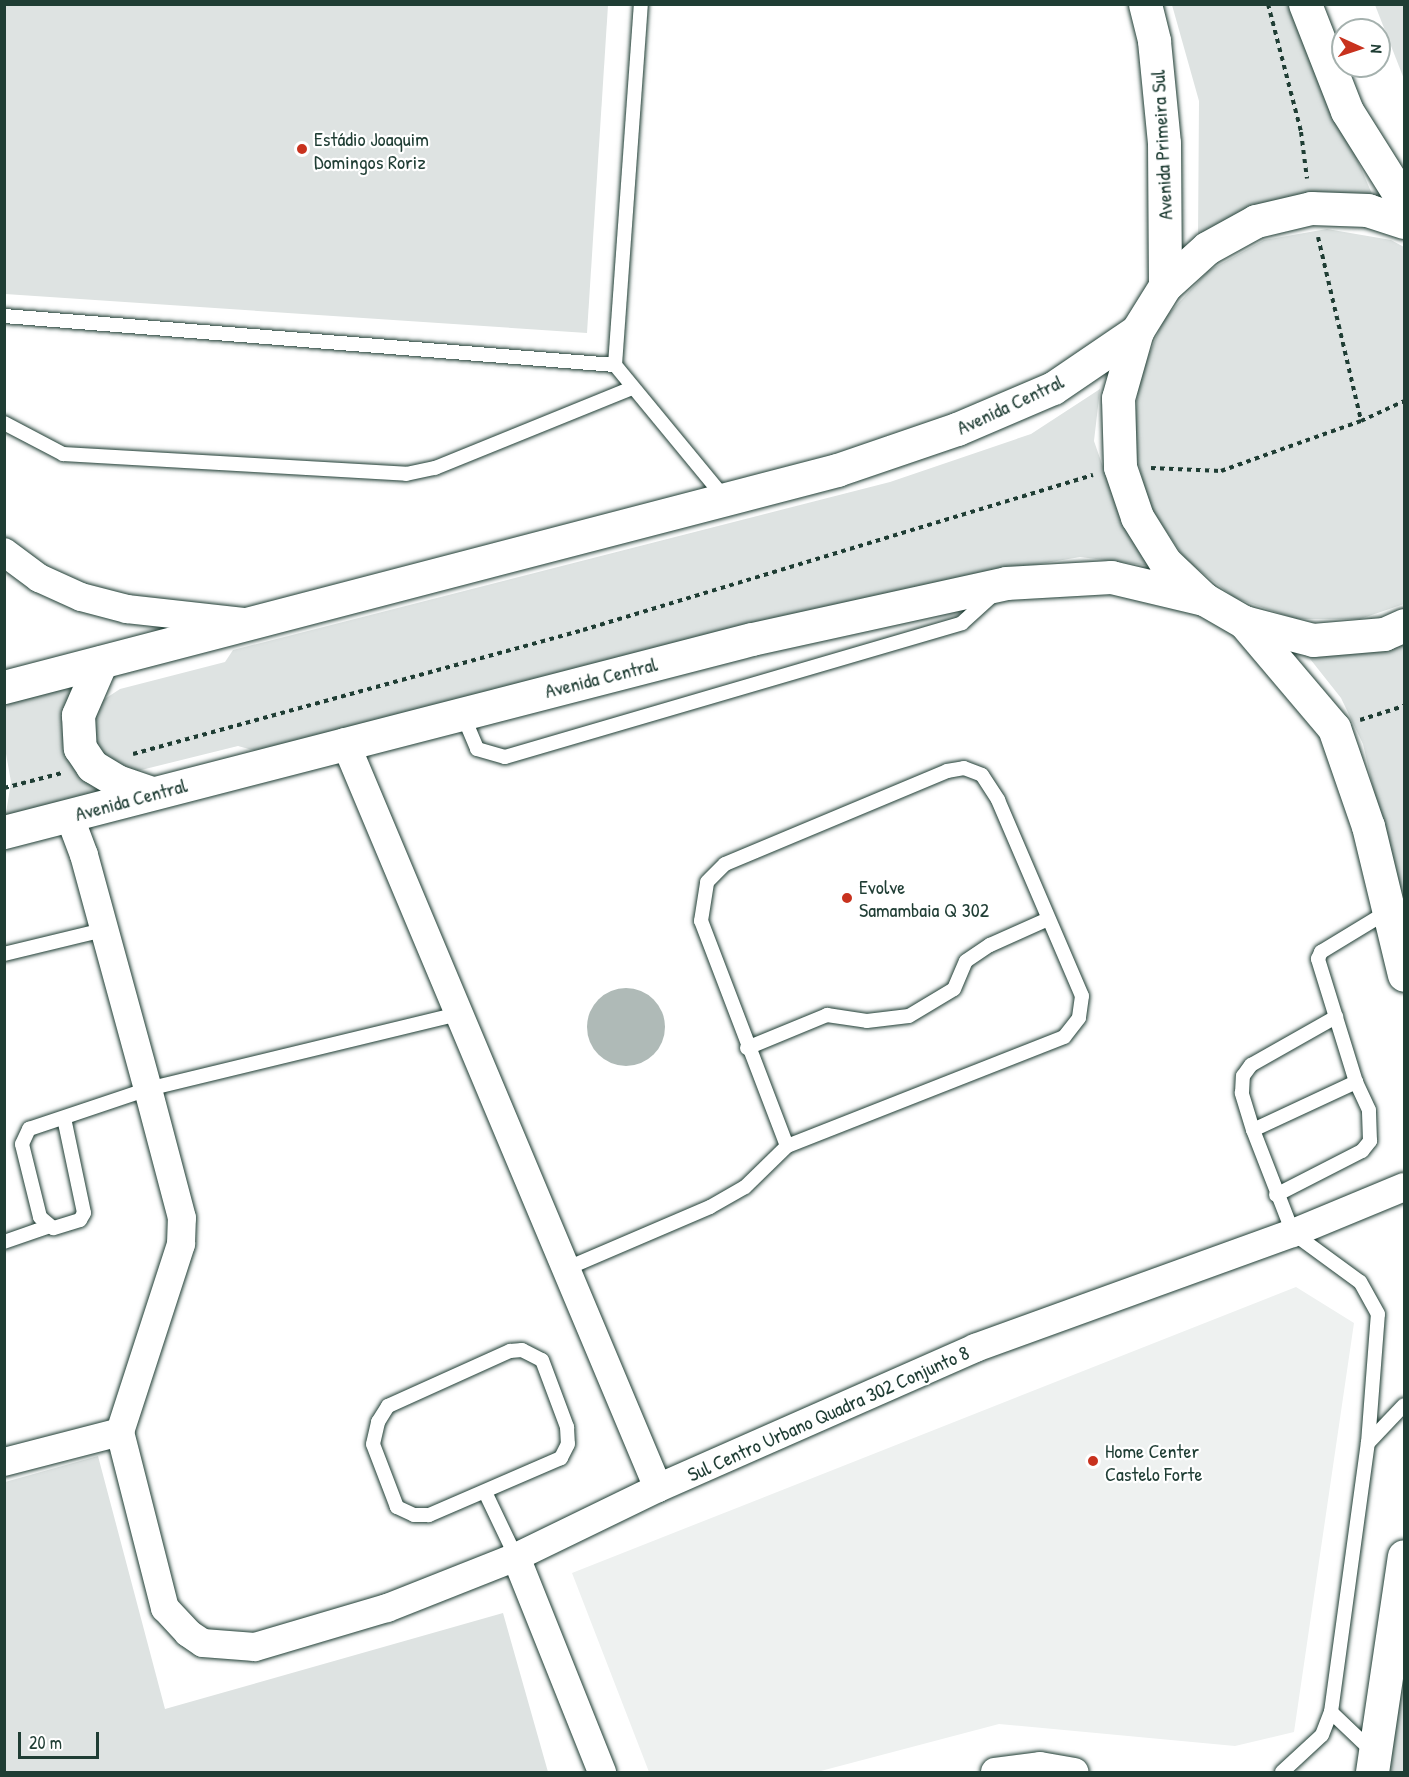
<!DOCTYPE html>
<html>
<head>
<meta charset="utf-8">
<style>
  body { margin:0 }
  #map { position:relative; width:1409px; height:1777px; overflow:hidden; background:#fff; font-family:"Patrick Hand",sans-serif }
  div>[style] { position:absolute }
  .built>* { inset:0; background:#eef1f0 }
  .green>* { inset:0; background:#dee3e2 }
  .water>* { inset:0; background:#afbab7 }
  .round { border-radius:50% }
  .path>* { height:4px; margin-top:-2px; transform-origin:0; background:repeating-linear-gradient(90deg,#1f3d34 0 4.5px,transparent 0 9px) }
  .roads { filter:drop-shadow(0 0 2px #1f3d34) drop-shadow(0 0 2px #1f3d34) }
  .lane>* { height:14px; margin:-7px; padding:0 7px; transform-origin:7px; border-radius:7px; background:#fff }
  .street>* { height:28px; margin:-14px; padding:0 14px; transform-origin:14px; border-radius:14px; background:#fff }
  .secondary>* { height:33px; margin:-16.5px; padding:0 16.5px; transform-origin:16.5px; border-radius:16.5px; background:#fff }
  .primary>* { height:33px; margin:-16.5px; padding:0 16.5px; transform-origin:16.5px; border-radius:16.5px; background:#fff }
  .dots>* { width:16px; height:16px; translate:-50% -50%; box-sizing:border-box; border:3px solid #fff; border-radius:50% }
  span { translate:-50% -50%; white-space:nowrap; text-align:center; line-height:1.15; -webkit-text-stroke:4.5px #fff; paint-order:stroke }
  .poi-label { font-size:20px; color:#1f3d34 }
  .left { translate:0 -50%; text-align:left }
  .street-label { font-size:20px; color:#1f3d34 }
  .frame { position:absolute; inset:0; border:6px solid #1f3d34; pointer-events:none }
  .north { position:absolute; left:1331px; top:18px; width:60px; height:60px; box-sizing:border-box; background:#fff; border:2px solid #a5b1ae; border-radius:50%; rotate:93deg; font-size:16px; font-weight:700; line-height:24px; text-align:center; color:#1f3d34 }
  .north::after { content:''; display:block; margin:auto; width:21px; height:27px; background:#c8321e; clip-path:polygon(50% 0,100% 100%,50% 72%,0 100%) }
  .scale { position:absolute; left:18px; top:1732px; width:81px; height:27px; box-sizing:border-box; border:3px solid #1f3d34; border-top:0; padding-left:8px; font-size:18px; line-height:21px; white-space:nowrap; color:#1f3d34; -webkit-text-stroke:4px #fff; paint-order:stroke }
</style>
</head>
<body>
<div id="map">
  <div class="built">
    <i style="clip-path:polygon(1296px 1287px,1354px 1323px,1294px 1732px,1235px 1746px,999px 1724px,817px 1772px,649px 1772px,572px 1573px)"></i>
  </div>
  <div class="green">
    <i style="clip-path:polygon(4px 5px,608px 5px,587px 333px,5px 294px)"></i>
    <i style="clip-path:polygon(1172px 5px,1291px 5px,1372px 194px,1336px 195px,1198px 237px,1199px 101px)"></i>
    <i style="clip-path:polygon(1375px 5px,1404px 5px,1404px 79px)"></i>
    <i style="clip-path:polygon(1327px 229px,1391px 240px,1404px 247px,1404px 604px,1360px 619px,1296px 619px,1235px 598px,1185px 559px,1149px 505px,1133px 442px,1139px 378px,1164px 319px,1208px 271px,1264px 240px)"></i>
    <i style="clip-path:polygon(1100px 389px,1094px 441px,1123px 525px,1152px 566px,1080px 557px,1004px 570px,271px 755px,238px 746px,137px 771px,106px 763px,93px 750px,94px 706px,120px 689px,225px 662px,233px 650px,890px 482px,1031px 434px)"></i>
    <i style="clip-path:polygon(1404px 640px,1404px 922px,1363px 744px,1341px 698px,1303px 650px)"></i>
    <i style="clip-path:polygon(73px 684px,68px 700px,81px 776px,101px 793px,5px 819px,11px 782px,5px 748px,5px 702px)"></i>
    <i style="clip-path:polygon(98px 1456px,165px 1709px,503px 1613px,548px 1772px,5px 1772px,5px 1482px)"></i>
    <i style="clip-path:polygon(1401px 1672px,1404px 1675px,1404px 1772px,1386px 1772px)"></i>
  </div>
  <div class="water">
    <i class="round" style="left:587px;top:988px;width:78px;height:78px"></i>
  </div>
  <div class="path">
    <i style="left:1268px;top:4px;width:132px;rotate:75.5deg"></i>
    <i style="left:1301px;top:132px;width:47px;rotate:82.7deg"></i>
    <i style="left:1318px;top:237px;width:189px;rotate:76.8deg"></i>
    <i style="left:1151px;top:468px;width:70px;rotate:2.5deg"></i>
    <i style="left:1221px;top:471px;width:149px;rotate:-19.7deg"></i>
    <i style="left:1361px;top:421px;width:47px;rotate:-24.9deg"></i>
    <i style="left:1360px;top:720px;width:46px;rotate:-17.7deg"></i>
    <i style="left:133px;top:754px;width:467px;rotate:-15.4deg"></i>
    <i style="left:583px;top:630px;width:533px;rotate:-16.91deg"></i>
    <i style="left:4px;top:788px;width:60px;rotate:-14.5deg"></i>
  </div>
  <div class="roads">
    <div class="lane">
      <i style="left:4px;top:316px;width:613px;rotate:4.59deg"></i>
      <i style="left:615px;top:365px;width:171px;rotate:50.5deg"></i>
      <i style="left:615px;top:365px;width:362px;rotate:-85.9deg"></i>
      <i style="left:4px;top:423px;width:67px;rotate:27.7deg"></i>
      <i style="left:63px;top:454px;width:344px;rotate:3.3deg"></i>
      <i style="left:406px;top:474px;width:30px;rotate:-12deg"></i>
      <i style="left:435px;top:468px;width:213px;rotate:-22.1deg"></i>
      <i style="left:462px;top:713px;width:39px;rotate:67deg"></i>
      <i style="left:477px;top:749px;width:29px;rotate:16deg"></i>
      <i style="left:505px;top:757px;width:476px;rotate:-16.3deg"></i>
      <i style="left:962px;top:623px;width:45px;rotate:-42.3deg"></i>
      <i style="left:964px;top:768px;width:19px;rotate:21deg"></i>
      <i style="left:982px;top:775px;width:30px;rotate:57deg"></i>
      <i style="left:998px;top:800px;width:213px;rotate:66.8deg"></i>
      <i style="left:1082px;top:996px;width:22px;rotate:98deg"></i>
      <i style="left:1079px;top:1018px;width:24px;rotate:128deg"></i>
      <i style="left:1064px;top:1037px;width:298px;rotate:158.5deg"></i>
      <i style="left:787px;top:1146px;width:241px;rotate:-110.9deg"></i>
      <i style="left:701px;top:921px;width:39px;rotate:-81deg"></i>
      <i style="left:707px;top:882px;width:25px;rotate:-45deg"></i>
      <i style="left:725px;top:864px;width:241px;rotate:-22.7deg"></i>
      <i style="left:947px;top:771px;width:17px;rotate:-10deg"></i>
      <i style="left:4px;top:954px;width:102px;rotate:-13.6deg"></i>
      <i style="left:747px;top:1048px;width:87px;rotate:-22.4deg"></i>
      <i style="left:827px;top:1015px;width:40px;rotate:8.5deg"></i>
      <i style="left:867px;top:1021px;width:42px;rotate:-6.8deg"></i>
      <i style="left:909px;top:1016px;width:52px;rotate:-31deg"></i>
      <i style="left:954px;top:989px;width:30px;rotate:-67deg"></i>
      <i style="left:966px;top:961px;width:29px;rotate:-34deg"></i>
      <i style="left:990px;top:945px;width:64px;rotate:-24.1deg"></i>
      <i style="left:64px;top:1118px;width:97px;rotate:78.1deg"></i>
      <i style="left:84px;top:1213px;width:8px;rotate:120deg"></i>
      <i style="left:80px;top:1220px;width:28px;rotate:163deg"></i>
      <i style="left:53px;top:1228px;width:17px;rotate:-140deg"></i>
      <i style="left:40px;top:1217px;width:75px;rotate:-103.9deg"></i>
      <i style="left:22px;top:1144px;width:17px;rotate:-65deg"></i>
      <i style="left:29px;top:1129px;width:126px;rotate:-18.6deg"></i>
      <i style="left:148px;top:1089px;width:319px;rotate:-13.6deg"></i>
      <i style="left:1253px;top:1130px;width:114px;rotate:-25deg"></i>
      <i style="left:1356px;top:1082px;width:129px;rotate:-107.2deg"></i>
      <i style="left:1318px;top:959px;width:8px;rotate:-67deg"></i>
      <i style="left:1321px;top:952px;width:77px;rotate:-31.2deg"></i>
      <i style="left:1276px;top:1195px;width:97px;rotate:-27.1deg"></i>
      <i style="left:1362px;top:1151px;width:13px;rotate:-51deg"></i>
      <i style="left:1370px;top:1141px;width:31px;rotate:-92deg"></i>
      <i style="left:1369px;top:1110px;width:31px;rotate:-115deg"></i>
      <i style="left:4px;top:1242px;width:46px;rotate:-19.2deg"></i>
      <i style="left:563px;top:1270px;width:160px;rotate:-23.2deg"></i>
      <i style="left:710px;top:1207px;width:40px;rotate:-29.7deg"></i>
      <i style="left:745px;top:1187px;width:59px;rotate:-44.3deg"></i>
      <i style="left:522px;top:1350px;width:22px;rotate:27deg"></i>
      <i style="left:542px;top:1360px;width:72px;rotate:69.5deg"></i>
      <i style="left:567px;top:1427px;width:17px;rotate:87deg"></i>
      <i style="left:568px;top:1444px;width:16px;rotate:117deg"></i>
      <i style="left:561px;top:1458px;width:144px;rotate:156.6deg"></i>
      <i style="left:429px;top:1515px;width:15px;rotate:180deg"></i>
      <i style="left:414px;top:1515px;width:19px;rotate:-155deg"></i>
      <i style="left:397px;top:1507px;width:67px;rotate:-110.9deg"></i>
      <i style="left:373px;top:1444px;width:23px;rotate:-77deg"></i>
      <i style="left:378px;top:1422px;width:19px;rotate:-58deg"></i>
      <i style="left:388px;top:1406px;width:134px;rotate:-24.3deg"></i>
      <i style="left:510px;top:1351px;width:12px;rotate:-5deg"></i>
      <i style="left:1368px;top:1443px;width:52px;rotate:-46.5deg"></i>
      <i style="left:485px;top:1492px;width:72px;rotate:64.5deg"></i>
      <i style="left:1331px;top:1712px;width:58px;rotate:43.6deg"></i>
      <i style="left:1282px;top:1772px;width:54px;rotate:-42.8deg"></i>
      <i style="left:1322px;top:1735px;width:25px;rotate:-69deg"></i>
      <i style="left:1331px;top:1712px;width:272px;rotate:-82.2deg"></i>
      <i style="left:1368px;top:1443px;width:129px;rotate:-85.6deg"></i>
      <i style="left:1378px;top:1314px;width:37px;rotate:-119deg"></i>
      <i style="left:1360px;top:1282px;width:83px;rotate:-143.8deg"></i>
      <i style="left:1293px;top:1233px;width:110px;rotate:-111.2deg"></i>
      <i style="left:1253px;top:1130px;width:39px;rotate:-107deg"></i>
      <i style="left:1242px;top:1093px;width:17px;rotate:-87deg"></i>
      <i style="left:1243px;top:1076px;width:14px;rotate:-54deg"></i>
      <i style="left:1251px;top:1065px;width:98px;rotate:-29.5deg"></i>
    </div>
    <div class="street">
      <i style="left:4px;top:552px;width:44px;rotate:36.6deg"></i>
      <i style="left:39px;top:578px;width:46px;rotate:24.3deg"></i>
      <i style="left:81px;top:597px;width:48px;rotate:14.6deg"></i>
      <i style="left:127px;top:609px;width:119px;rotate:6.3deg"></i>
      <i style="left:345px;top:742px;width:809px;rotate:67.24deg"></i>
      <i style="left:120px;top:1432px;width:182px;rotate:75.7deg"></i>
      <i style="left:165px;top:1608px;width:34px;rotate:47deg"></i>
      <i style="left:188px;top:1633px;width:18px;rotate:34deg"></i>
      <i style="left:203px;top:1643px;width:52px;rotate:4.4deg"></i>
      <i style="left:255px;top:1647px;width:138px;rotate:-16.5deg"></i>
      <i style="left:387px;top:1608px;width:139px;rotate:-21.6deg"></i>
      <i style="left:516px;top:1557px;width:158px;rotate:-25.9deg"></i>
      <i style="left:658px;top:1488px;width:347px;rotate:-23.8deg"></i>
      <i style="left:975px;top:1348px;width:338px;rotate:-19.9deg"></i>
      <i style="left:1293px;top:1233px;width:120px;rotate:-22.5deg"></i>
      <i style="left:4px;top:1462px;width:120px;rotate:-14.5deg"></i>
      <i style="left:120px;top:1432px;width:198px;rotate:-72deg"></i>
      <i style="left:181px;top:1244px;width:26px;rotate:-88deg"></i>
      <i style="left:182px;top:1218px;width:133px;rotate:-104.8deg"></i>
      <i style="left:148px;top:1089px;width:243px;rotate:-105.3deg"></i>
      <i style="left:84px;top:855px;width:43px;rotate:-110.6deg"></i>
      <i style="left:516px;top:1557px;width:232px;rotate:68.2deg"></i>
      <i style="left:995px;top:1772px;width:45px;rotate:-7.6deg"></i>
      <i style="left:1040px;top:1766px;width:35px;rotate:10deg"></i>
    </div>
    <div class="secondary">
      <i style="left:1145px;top:4px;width:38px;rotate:76deg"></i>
      <i style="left:1154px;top:41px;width:102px;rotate:84.4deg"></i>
      <i style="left:1164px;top:143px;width:143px;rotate:89.6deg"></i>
      <i style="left:1305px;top:4px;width:115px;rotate:68.6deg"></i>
      <i style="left:1347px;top:111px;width:107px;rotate:57.9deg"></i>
      <i style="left:1244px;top:622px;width:139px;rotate:49.7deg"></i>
      <i style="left:1334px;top:728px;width:104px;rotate:70.9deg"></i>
      <i style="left:1368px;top:826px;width:153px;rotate:76.4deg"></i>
      <i style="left:1372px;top:1772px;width:218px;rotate:-81.6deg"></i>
    </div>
    <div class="primary">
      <i style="left:1404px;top:222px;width:38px;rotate:-162deg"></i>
      <i style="left:1368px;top:210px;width:57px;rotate:-178deg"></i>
      <i style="left:1311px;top:208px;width:57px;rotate:166.7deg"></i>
      <i style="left:1256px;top:221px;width:56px;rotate:151.1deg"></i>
      <i style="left:1207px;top:248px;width:57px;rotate:137.9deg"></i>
      <i style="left:1165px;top:286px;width:53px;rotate:121.9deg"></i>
      <i style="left:1137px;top:331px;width:70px;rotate:105.8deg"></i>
      <i style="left:1118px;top:398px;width:69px;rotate:88.3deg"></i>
      <i style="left:1120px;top:467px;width:53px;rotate:71.2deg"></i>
      <i style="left:1137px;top:517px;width:53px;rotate:58.1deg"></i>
      <i style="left:1165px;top:562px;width:54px;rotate:43.5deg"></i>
      <i style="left:1204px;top:599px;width:46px;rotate:29.9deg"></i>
      <i style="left:1244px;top:622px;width:71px;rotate:14.6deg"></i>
      <i style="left:1313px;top:640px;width:71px;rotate:-4.8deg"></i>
      <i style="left:1384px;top:634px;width:22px;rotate:-24deg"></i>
      <i style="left:101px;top:662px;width:58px;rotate:113.5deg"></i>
      <i style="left:78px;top:715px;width:33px;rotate:87deg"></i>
      <i style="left:80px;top:748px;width:22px;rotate:56deg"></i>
      <i style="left:92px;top:766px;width:29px;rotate:31deg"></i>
      <i style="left:117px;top:781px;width:37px;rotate:19deg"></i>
      <i style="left:4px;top:687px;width:861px;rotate:-14.6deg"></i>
      <i style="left:837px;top:470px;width:127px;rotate:-18.9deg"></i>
      <i style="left:957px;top:429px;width:104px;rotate:-23.1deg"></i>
      <i style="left:1053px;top:388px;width:102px;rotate:-34.2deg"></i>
      <i style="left:4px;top:832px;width:772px;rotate:-14.47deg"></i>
      <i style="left:752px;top:639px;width:260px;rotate:-12.4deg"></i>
      <i style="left:1006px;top:583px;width:105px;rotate:-3.3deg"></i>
      <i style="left:1111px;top:577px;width:96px;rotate:13.3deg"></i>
    </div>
  </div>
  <div class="dots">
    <i style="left:302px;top:149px;background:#c8321e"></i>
    <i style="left:847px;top:898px;background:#c8321e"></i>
    <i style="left:1093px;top:1461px;background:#c8321e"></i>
  </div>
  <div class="poi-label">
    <span class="left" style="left:314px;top:150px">Estádio Joaquim<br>Domingos Roriz</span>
    <span class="left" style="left:859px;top:898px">Evolve<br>Samambaia Q 302</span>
    <span class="left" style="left:1105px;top:1462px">Home Center<br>Castelo Forte</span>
  </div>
  <div class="street-label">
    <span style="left:1161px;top:145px;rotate:-93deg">Avenida Primeira Sul</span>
    <span style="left:1010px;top:404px;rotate:-25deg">Avenida Central</span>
    <span style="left:601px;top:677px;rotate:-14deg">Avenida Central</span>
    <span style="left:131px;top:799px;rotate:-15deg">Avenida Central</span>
    <span style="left:828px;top:1413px;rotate:-24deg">Sul Centro Urbano Quadra 302 Conjunto 8</span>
  </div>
  <div class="frame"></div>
  <div class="north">N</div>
  <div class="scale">20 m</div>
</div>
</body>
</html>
